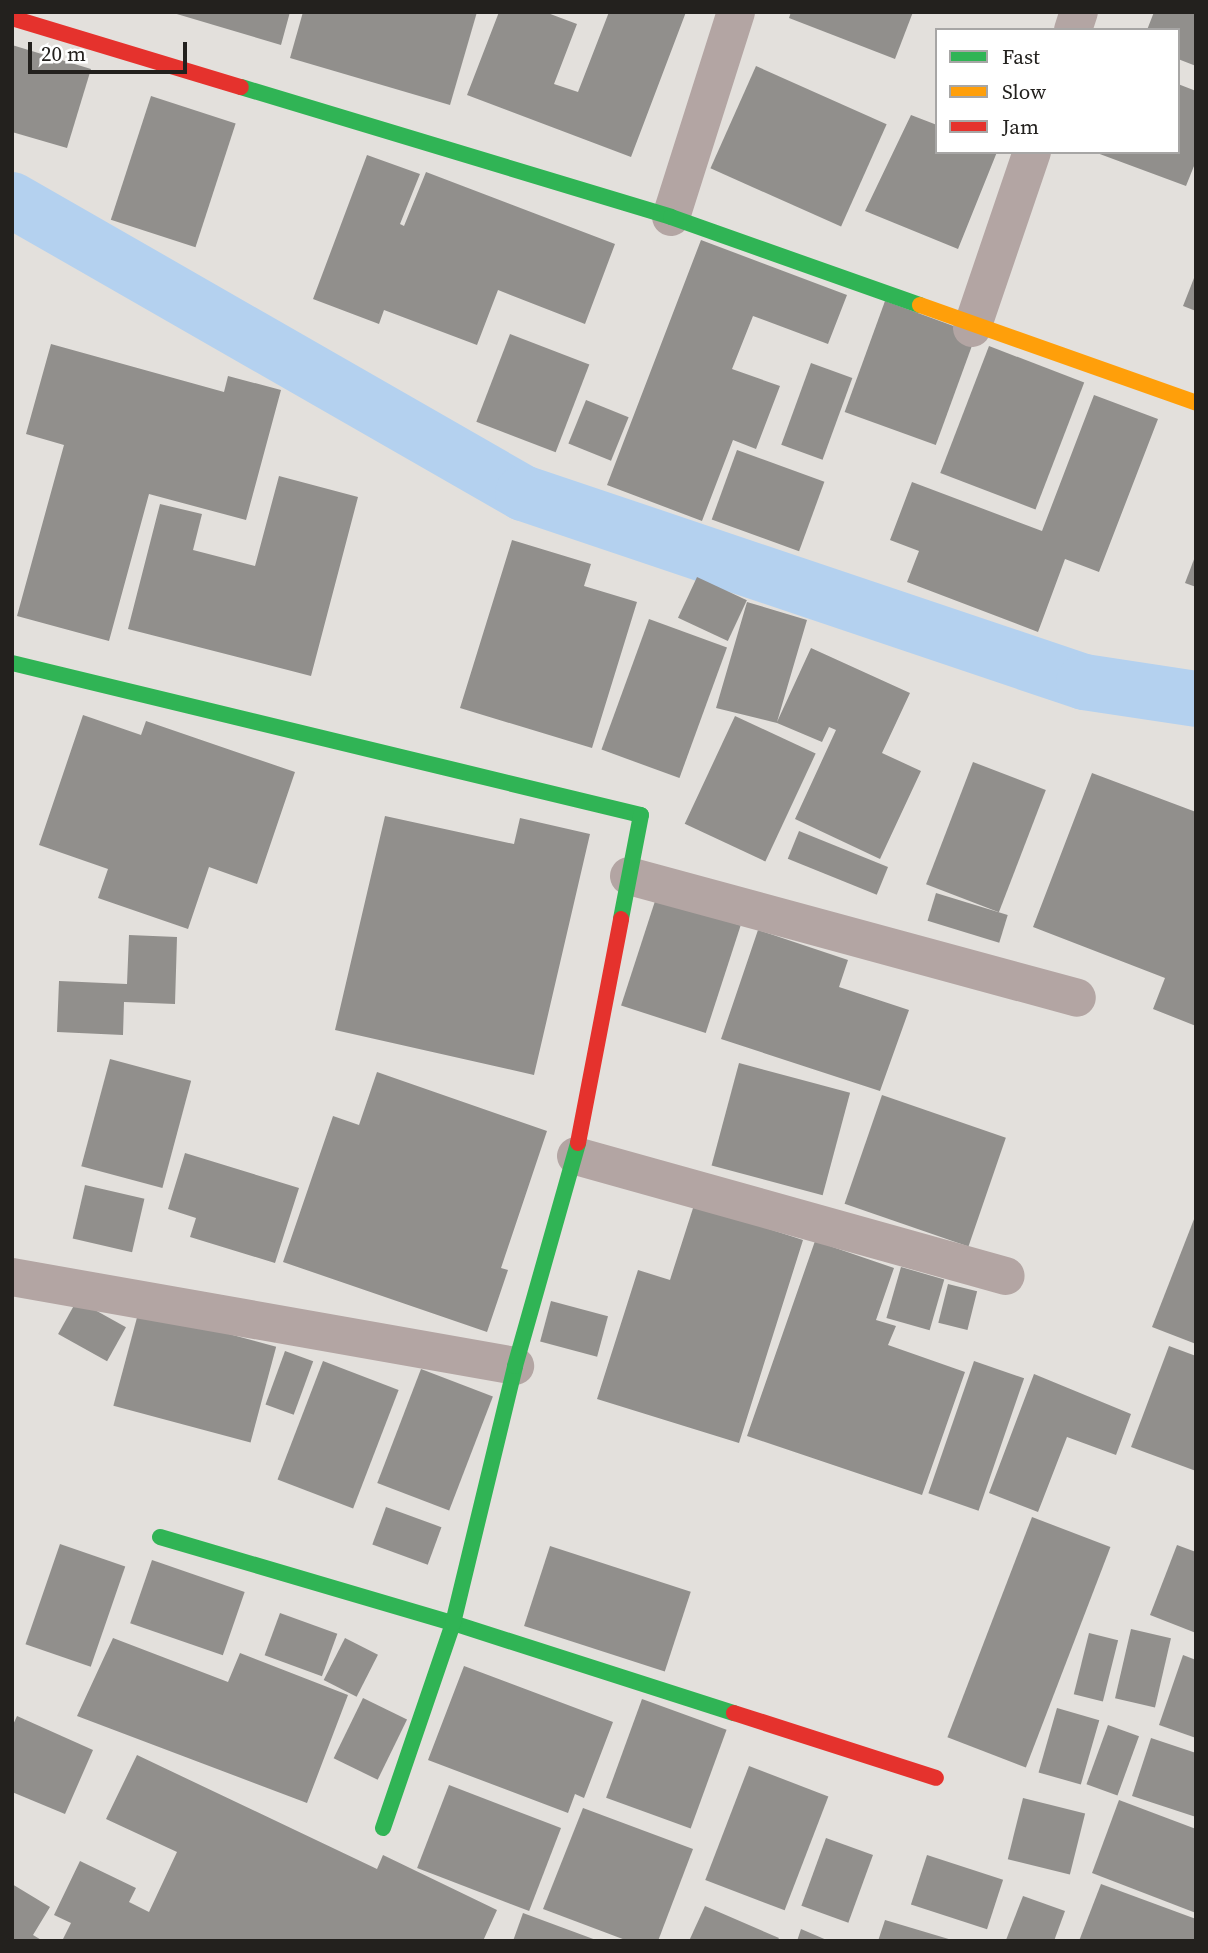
<!DOCTYPE html>
<html>
<head>
<meta charset="utf-8">
<style>
  body { margin:0 }
  #map { position:relative; width:1208px; height:1953px; overflow:hidden; background:#e3e0dc; font-family:"Source Serif 4",serif }
  div>[style] { position:absolute }
  .canal>* { height:56px; margin:-28px; padding:0 28px; transform-origin:28px; border-radius:28px; background:#b4d1ef }
  .building>* { inset:0; background:#918f8c; transform-origin:0 0 }
  .street>* { height:38px; margin:-19px; padding:0 19px; transform-origin:19px; border-radius:19px; background:#b3a5a3 }
  .fast>* { height:16px; margin:-8px; padding:0 8px; transform-origin:8px; border-radius:8px; background:#30b455 }
  .slow>* { height:16px; margin:-8px; padding:0 8px; transform-origin:8px; border-radius:8px; background:#ff9f0a }
  .jam>* { height:16px; margin:-8px; padding:0 8px; transform-origin:8px; border-radius:8px; background:#e5322d }
  span { translate:-50% -50%; white-space:nowrap; text-align:center; line-height:1.15; -webkit-text-stroke:7px #fff; paint-order:stroke }
  .frame { position:absolute; inset:0; border:14px solid #23211e; pointer-events:none }
  .legend { position:absolute; left:935px; top:28px; width:245px; height:126px; box-sizing:border-box; background:#fff; border:2px solid #a7a6a5; margin:0; padding:9px 12px; list-style:none; font-size:21px; color:#23211e }
  .legend li { display:flex; align-items:center; gap:14px; height:35px }
  .legend b { width:35px; border:2px solid #a7a6a5 }
  .scale { position:absolute; left:28px; top:42px; width:159px; height:32px; box-sizing:border-box; border:4px solid #23211e; border-top:0; padding-left:9px; font-size:21px; line-height:24px; white-space:nowrap; color:#23211e; -webkit-text-stroke:5px #fff; paint-order:stroke }
</style>
</head>
<body>
<div id="map">
  <div class="canal">
    <i style="left:12px;top:200px;width:589px;rotate:29.83deg"></i>
    <i style="left:523px;top:493px;width:592px;rotate:18.62deg"></i>
    <i style="left:1084px;top:682px;width:113px;rotate:8.6deg"></i>
  </div>
  <div class="building">
    <i style="clip-path:polygon(170px 12px,290px 12px,281px 45px)"></i>
    <i style="clip-path:polygon(303px 12px,477px 12px,450px 105px,290px 58px)"></i>
    <i style="clip-path:polygon(499px 12px,545px 12px,577px 24px,554px 84px,578px 92px,609px 12px,686px 12px,631px 157px,467px 95px)"></i>
    <i style="clip-path:polygon(791px 12px,913px 12px,895px 59px,789px 18px)"></i>
    <i style="clip-path:polygon(1154px 12px,1196px 12px,1196px 66px,1178px 59px,1178px 30px,1147px 30px)"></i>
    <i style="clip-path:polygon(12px 45px,91px 69px,67px 148px,12px 132px)"></i>
    <i style="left:756px;top:66px;width:143px;height:112px;rotate:24deg"></i>
    <i style="clip-path:polygon(1178px 84px,1196px 91px,1196px 161px,1186px 186px,1097px 153px,1178px 152px)"></i>
    <i style="left:151px;top:96px;width:89px;height:130px;rotate:18deg"></i>
    <i style="clip-path:polygon(911px 115px,937px 125px,937px 152px,997px 152px,958px 249px,865px 211px)"></i>
    <i style="clip-path:polygon(367px 155px,420px 174px,400px 224px,404px 226px,426px 172px,615px 244px,585px 324px,498px 290px,477px 345px,384px 310px,379px 324px,313px 299px)"></i>
    <i style="clip-path:polygon(701px 240px,847px 295px,828px 344px,753px 316px,732px 369px,780px 386px,756px 449px,733px 440px,702px 521px,607px 485px)"></i>
    <i style="clip-path:polygon(1196px 273px,1196px 311px,1183px 306px)"></i>
    <i style="left:885px;top:301px;width:97px;height:118px;rotate:20deg"></i>
    <i style="left:510px;top:334px;width:85px;height:94px;rotate:21deg"></i>
    <i style="clip-path:polygon(51px 344px,224px 392px,228px 376px,281px 390px,246px 520px,149px 494px,109px 641px,17px 616px,64px 445px,26px 434px)"></i>
    <i style="left:989px;top:346px;width:102px;height:136px;rotate:21deg"></i>
    <i style="left:811px;top:363px;width:44px;height:87px;rotate:20deg"></i>
    <i style="clip-path:polygon(1094px 395px,1158px 419px,1099px 572px,1065px 559px,1038px 632px,907px 582px,919px 551px,890px 540px,912px 482px,1042px 531px)"></i>
    <i style="left:586px;top:400px;width:46px;height:47px;rotate:22deg"></i>
    <i style="left:737px;top:450px;width:93px;height:74px;rotate:20deg"></i>
    <i style="clip-path:polygon(279px 476px,358px 497px,311px 676px,128px 629px,160px 504px,202px 514px,193px 550px,255px 566px)"></i>
    <i style="clip-path:polygon(512px 540px,591px 564px,584px 586px,637px 602px,592px 748px,460px 708px)"></i>
    <i style="clip-path:polygon(1196px 554px,1196px 587px,1185px 583px)"></i>
    <i style="left:697px;top:577px;width:55px;height:45px;rotate:25deg"></i>
    <i style="clip-path:polygon(747px 602px,807px 620px,777px 722px,811px 648px,910px 693px,882px 753px,921px 771px,880px 859px,795px 819px,836px 730px,829px 727px,822px 742px,777px 723px,716px 708px)"></i>
    <i style="left:649px;top:619px;width:83px;height:139px;rotate:20deg"></i>
    <i style="clip-path:polygon(83px 715px,141px 735px,146px 721px,295px 772px,257px 884px,209px 867px,188px 929px,98px 898px,108px 869px,39px 845px)"></i>
    <i style="left:735px;top:716px;width:89px;height:119px;rotate:25deg"></i>
    <i style="left:973px;top:762px;width:78px;height:131px;rotate:21deg"></i>
    <i style="clip-path:polygon(1092px 773px,1196px 812px,1196px 1026px,1153px 1009px,1165px 978px,1033px 927px)"></i>
    <i style="clip-path:polygon(385px 816px,514px 844px,520px 818px,590px 834px,534px 1075px,335px 1030px)"></i>
    <i style="left:799px;top:831px;width:96px;height:30px;rotate:22deg"></i>
    <i style="left:936px;top:893px;width:75px;height:29px;rotate:17deg"></i>
    <i style="left:656px;top:898px;width:89px;height:113px;rotate:18deg"></i>
    <i style="clip-path:polygon(758px 930px,848px 960px,839px 987px,909px 1010px,880px 1091px,721px 1039px)"></i>
    <i style="clip-path:polygon(129px 935px,177px 937px,175px 1004px,124px 1002px,123px 1035px,57px 1032px,59px 981px,127px 984px)"></i>
    <i style="left:110px;top:1059px;width:84px;height:111px;rotate:15deg"></i>
    <i style="left:739px;top:1063px;width:115px;height:106px;rotate:15deg"></i>
    <i style="clip-path:polygon(377px 1072px,547px 1131px,501px 1268px,508px 1270px,487px 1332px,283px 1262px,333px 1116px,359px 1125px)"></i>
    <i style="left:882px;top:1095px;width:131px;height:115px;rotate:19deg"></i>
    <i style="clip-path:polygon(185px 1153px,299px 1188px,275px 1263px,190px 1237px,196px 1218px,168px 1209px)"></i>
    <i style="left:85px;top:1185px;width:61px;height:55px;rotate:13deg"></i>
    <i style="clip-path:polygon(694px 1205px,803px 1240px,739px 1443px,597px 1399px,638px 1270px,670px 1280px)"></i>
    <i style="clip-path:polygon(1196px 1214px,1196px 1344px,1152px 1327px)"></i>
    <i style="clip-path:polygon(815px 1241px,894px 1268px,876px 1320px,896px 1326px,888px 1345px,965px 1372px,922px 1495px,747px 1436px)"></i>
    <i style="left:901px;top:1267px;width:45px;height:53px;rotate:16deg"></i>
    <i style="left:948px;top:1284px;width:30px;height:40px;rotate:14deg"></i>
    <i style="left:77px;top:1300px;width:56px;height:39px;rotate:29deg"></i>
    <i style="left:551px;top:1301px;width:59px;height:42px;rotate:15deg"></i>
    <i style="left:139px;top:1310px;width:142px;height:99px;rotate:15deg"></i>
    <i style="clip-path:polygon(1169px 1346px,1196px 1356px,1196px 1471px,1131px 1447px)"></i>
    <i style="left:285px;top:1351px;width:30px;height:57px;rotate:20deg"></i>
    <i style="left:323px;top:1361px;width:81px;height:127px;rotate:21deg"></i>
    <i style="left:974px;top:1361px;width:53px;height:140px;rotate:19deg"></i>
    <i style="left:421px;top:1369px;width:77px;height:122px;rotate:21deg"></i>
    <i style="clip-path:polygon(1034px 1374px,1131px 1414px,1116px 1455px,1067px 1437px,1038px 1512px,989px 1493px)"></i>
    <i style="left:386px;top:1507px;width:59px;height:40px;rotate:20deg"></i>
    <i style="left:1032px;top:1517px;width:84px;height:236px;rotate:21deg"></i>
    <i style="left:60px;top:1544px;width:69px;height:106px;rotate:19deg"></i>
    <i style="clip-path:polygon(1177px 1545px,1196px 1552px,1196px 1633px,1150px 1615px)"></i>
    <i style="left:550px;top:1546px;width:148px;height:84px;rotate:18deg"></i>
    <i style="left:152px;top:1560px;width:98px;height:67px;rotate:19deg"></i>
    <i style="left:280px;top:1613px;width:61px;height:45px;rotate:20deg"></i>
    <i style="left:1131px;top:1629px;width:41px;height:71px;rotate:13deg"></i>
    <i style="left:1089px;top:1633px;width:30px;height:63px;rotate:14deg"></i>
    <i style="clip-path:polygon(113px 1638px,228px 1682px,240px 1653px,348px 1695px,307px 1803px,77px 1716px)"></i>
    <i style="left:345px;top:1638px;width:37px;height:47px;rotate:27deg"></i>
    <i style="clip-path:polygon(1183px 1655px,1196px 1660px,1196px 1738px,1159px 1725px)"></i>
    <i style="clip-path:polygon(464px 1666px,613px 1722px,584px 1798px,575px 1794px,568px 1813px,428px 1760px)"></i>
    <i style="left:363px;top:1698px;width:49px;height:67px;rotate:26deg"></i>
    <i style="left:642px;top:1699px;width:90px;height:105px;rotate:20deg"></i>
    <i style="left:1057px;top:1708px;width:44px;height:67px;rotate:16deg"></i>
    <i style="clip-path:polygon(17px 1716px,93px 1750px,65px 1814px,12px 1792px,12px 1727px)"></i>
    <i style="left:1108px;top:1725px;width:33px;height:63px;rotate:20deg"></i>
    <i style="clip-path:polygon(1151px 1738px,1196px 1753px,1196px 1817px,1132px 1796px)"></i>
    <i style="clip-path:polygon(137px 1755px,377px 1869px,383px 1855px,497px 1910px,483px 1941px,62px 1941px,71px 1923px,54px 1915px,80px 1861px,136px 1888px,129px 1902px,149px 1912px,177px 1852px,106px 1819px)"></i>
    <i style="left:749px;top:1766px;width:85px;height:122px;rotate:21deg"></i>
    <i style="left:449px;top:1785px;width:120px;height:89px;rotate:21deg"></i>
    <i style="left:1023px;top:1798px;width:64px;height:63px;rotate:14deg"></i>
    <i style="clip-path:polygon(1119px 1800px,1196px 1829px,1196px 1913px,1092px 1873px)"></i>
    <i style="clip-path:polygon(583px 1808px,693px 1849px,658px 1941px,628px 1941px,543px 1909px)"></i>
    <i style="left:826px;top:1838px;width:50px;height:72px;rotate:20deg"></i>
    <i style="left:927px;top:1855px;width:80px;height:52px;rotate:18deg"></i>
    <i style="clip-path:polygon(12px 1884px,50px 1907px,33px 1935px,43px 1941px,12px 1941px)"></i>
    <i style="clip-path:polygon(1101px 1884px,1196px 1919px,1196px 1941px,1079px 1941px)"></i>
    <i style="clip-path:polygon(1023px 1896px,1065px 1911px,1054px 1941px,1006px 1940px)"></i>
    <i style="clip-path:polygon(705px 1906px,779px 1938px,777px 1941px,689px 1941px)"></i>
    <i style="clip-path:polygon(523px 1913px,596px 1940px,596px 1941px,513px 1941px)"></i>
    <i style="clip-path:polygon(885px 1920px,952px 1940px,952px 1941px,878px 1941px)"></i>
    <i style="clip-path:polygon(801px 1929px,829px 1941px,797px 1941px)"></i>
  </div>
  <div class="street">
    <i style="left:1073px;top:30px;width:19px;rotate:-72deg"></i>
    <i style="left:671px;top:217px;width:215px;rotate:-72.4deg"></i>
    <i style="left:972px;top:328px;width:186px;rotate:-71.2deg"></i>
    <i style="left:629px;top:876px;width:464px;rotate:15.2deg"></i>
    <i style="left:576px;top:1156px;width:446px;rotate:15.6deg"></i>
    <i style="left:12px;top:1277px;width:511px;rotate:10.03deg"></i>
  </div>
  <div class="fast">
    <i style="left:241px;top:87px;width:449px;rotate:16.8deg"></i>
    <i style="left:671px;top:217px;width:264px;rotate:19.5deg"></i>
    <i style="left:12px;top:663px;width:647px;rotate:13.59deg"></i>
    <i style="left:641px;top:815px;width:106px;rotate:100.9deg"></i>
    <i style="left:160px;top:1537px;width:305px;rotate:16.4deg"></i>
    <i style="left:453px;top:1623px;width:295px;rotate:17.8deg"></i>
    <i style="left:383px;top:1828px;width:217px;rotate:-71.1deg"></i>
    <i style="left:453px;top:1623px;width:264px;rotate:-76.4deg"></i>
    <i style="left:515px;top:1366px;width:232px;rotate:-74.2deg"></i>
  </div>
  <div class="slow">
    <i style="left:920px;top:305px;width:293px;rotate:19.5deg"></i>
  </div>
  <div class="jam">
    <i style="left:12px;top:18px;width:239px;rotate:16.8deg"></i>
    <i style="left:578px;top:1143px;width:228px;rotate:-79.1deg"></i>
    <i style="left:734px;top:1713px;width:212px;rotate:17.8deg"></i>
  </div>
  <div class="frame"></div>
  <ul class="legend">
  <li><b style="height:9px;background:#30b455"></b>Fast</li>
  <li><b style="height:9px;background:#ff9f0a"></b>Slow</li>
  <li><b style="height:9px;background:#e5322d"></b>Jam</li>
  </ul>
  <div class="scale">20 m</div>
</div>
</body>
</html>
